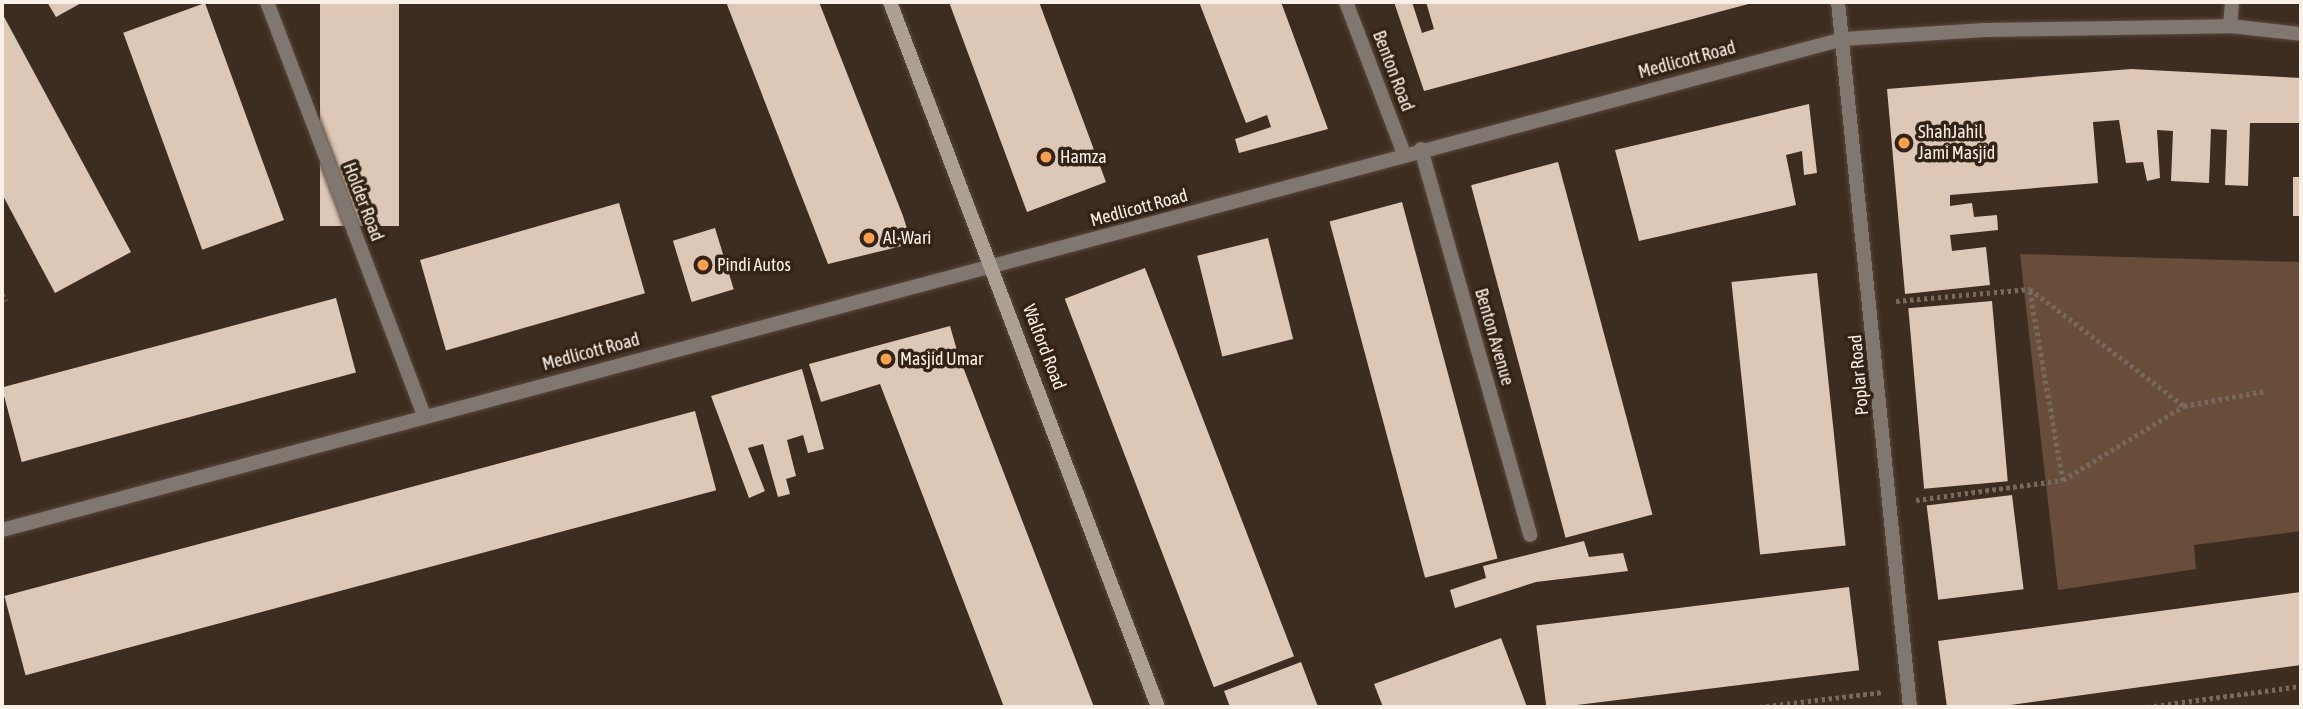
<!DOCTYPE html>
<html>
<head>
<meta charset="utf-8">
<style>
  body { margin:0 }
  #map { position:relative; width:2303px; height:709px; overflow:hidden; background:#3d2c20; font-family:"Asap Condensed",sans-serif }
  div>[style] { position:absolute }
  .green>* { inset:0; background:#684e3a }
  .building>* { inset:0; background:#ddc8b8; transform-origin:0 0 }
  .path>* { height:4.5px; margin-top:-2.25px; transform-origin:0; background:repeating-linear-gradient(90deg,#78695e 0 3.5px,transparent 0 7px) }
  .roads { filter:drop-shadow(0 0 2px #58473c) drop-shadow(0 0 2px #58473c) }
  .minor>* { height:14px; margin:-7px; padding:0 7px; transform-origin:7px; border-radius:7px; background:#807770 }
  .secondary>* { height:14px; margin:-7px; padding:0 7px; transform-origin:7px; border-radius:7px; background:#ac9f94 }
  .dots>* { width:19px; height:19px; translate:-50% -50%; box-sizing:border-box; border:4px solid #322316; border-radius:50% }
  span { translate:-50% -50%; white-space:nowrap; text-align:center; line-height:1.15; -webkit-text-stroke:7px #322316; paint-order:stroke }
  .street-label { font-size:18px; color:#fbf0e8 }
  .poi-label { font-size:18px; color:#fbf0e8 }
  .left { translate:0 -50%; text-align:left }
  .frame { position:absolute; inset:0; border:4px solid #fbf0e8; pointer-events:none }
</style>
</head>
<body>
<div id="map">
  <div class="green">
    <i style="clip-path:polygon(2020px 254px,2301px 262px,2301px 531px,2194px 545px,2196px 569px,2058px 590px)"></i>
  </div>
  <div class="building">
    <i style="clip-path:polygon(47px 2px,83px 2px,56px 17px)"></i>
    <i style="left:320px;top:2px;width:79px;height:224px"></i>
    <i style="clip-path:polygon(726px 2px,819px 2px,903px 216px,910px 238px,906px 245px,828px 264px)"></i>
    <i style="clip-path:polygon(949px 2px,1039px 2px,1106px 182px,1027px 212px)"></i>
    <i style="clip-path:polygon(1199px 2px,1281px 2px,1328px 129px,1239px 153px,1235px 139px,1271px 127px,1267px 115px,1246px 123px)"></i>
    <i style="clip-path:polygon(1394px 2px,1412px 2px,1422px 33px,1434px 29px,1426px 2px,1752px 3px,1424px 91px)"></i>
    <i style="left:205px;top:3px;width:231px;height:87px;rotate:70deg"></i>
    <i style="clip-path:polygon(2px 13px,131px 252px,55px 293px,2px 194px)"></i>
    <i style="clip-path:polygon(2131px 69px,2301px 78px,2301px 123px,2250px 123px,2248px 186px,2225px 185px,2227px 130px,2211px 129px,2209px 183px,2171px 181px,2173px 131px,2157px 130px,2160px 178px,2147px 181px,2143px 162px,2126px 163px,2119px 120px,2093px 122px,2098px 183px,1950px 195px,1950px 206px,1972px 203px,1974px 217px,1997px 215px,1998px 230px,1950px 235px,1952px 251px,1986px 247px,1990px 285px,1905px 294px,1887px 89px)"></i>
    <i style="clip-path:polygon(1809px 104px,1817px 173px,1804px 175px,1802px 151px,1786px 155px,1796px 205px,1639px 241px,1615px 150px)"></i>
    <i style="left:1558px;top:162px;width:365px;height:90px;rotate:75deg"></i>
    <i style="left:2293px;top:177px;width:8px;height:39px"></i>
    <i style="left:1402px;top:202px;width:369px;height:75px;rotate:75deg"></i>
    <i style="left:619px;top:203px;width:94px;height:207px;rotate:74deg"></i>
    <i style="left:715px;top:228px;width:64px;height:44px;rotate:73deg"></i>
    <i style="left:1268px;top:238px;width:104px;height:73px;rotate:76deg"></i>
    <i style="left:1145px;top:268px;width:416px;height:86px;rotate:69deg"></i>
    <i style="left:1817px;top:273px;width:274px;height:86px;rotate:84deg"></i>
    <i style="left:336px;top:298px;width:77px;height:346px;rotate:75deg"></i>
    <i style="left:1992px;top:301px;width:181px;height:84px;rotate:85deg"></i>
    <i style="clip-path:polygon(950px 326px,958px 354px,1094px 707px,1004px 707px,880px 384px,821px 402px,809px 364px)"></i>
    <i style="clip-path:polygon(802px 369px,824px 449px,808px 453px,803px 435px,787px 440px,796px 476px,786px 479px,790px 494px,778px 497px,763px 444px,748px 448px,765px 491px,749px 498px,711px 396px)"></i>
    <i style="left:695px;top:411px;width:82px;height:715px;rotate:75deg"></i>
    <i style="left:2012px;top:495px;width:95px;height:86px;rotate:83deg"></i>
    <i style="clip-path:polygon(1584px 541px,1589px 557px,1623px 553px,1628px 571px,1536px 582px,1455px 608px,1450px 590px,1486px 578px,1483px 566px)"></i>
    <i style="left:1849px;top:587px;width:84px;height:315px;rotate:83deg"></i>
    <i style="clip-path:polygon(2301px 592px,2301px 665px,1996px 707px,1947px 707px,1938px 641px)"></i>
    <i style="clip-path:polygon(1501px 638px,1527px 707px,1383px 707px,1374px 684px)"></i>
    <i style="clip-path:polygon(1301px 662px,1318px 707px,1230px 707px,1224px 691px)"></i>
  </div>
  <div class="path">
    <i style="left:2030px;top:291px;width:192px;rotate:80.1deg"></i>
    <i style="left:2px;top:294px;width:8px;rotate:60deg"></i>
    <i style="left:1896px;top:301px;width:135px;rotate:-5.1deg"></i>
    <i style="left:2030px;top:289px;width:193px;rotate:37.2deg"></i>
    <i style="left:1916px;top:500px;width:148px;rotate:-7.7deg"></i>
    <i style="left:2063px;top:480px;width:142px;rotate:-31.4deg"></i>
    <i style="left:2184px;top:406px;width:82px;rotate:-10.5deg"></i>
    <i style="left:1759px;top:707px;width:125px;rotate:-6.9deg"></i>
    <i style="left:2147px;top:707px;width:155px;rotate:-7.8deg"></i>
  </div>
  <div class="roads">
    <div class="minor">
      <i style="left:267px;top:2px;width:442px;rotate:69.2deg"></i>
      <i style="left:1346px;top:2px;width:163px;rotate:69.1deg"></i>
      <i style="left:1838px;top:2px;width:709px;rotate:84.17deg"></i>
      <i style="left:2230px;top:26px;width:24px;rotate:-85deg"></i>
      <i style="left:1421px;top:149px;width:401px;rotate:74.2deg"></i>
      <i style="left:2px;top:530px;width:1905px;rotate:-14.93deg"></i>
      <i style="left:1843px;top:39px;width:142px;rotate:-3.6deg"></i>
      <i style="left:1985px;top:30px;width:245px;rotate:-0.9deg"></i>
      <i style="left:2230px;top:26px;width:71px;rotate:6.4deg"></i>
    </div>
    <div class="secondary">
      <i style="left:890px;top:2px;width:754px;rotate:69.19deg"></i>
    </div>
  </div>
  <div class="dots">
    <i style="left:1904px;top:143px;background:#fa9f4f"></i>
    <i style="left:1046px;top:157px;background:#fa9f4f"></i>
    <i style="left:869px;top:238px;background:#fa9f4f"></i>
    <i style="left:703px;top:265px;background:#fa9f4f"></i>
    <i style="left:886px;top:359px;background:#fa9f4f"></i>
  </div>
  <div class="street-label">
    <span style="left:1687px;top:60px;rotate:-15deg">Medlicott Road</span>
    <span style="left:1393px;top:71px;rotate:69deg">Benton Road</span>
    <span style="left:363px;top:202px;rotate:69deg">Holder Road</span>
    <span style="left:1139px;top:208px;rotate:-15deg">Medlicott Road</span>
    <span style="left:1494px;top:337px;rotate:74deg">Benton Avenue</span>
    <span style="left:1044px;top:347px;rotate:69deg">Walford Road</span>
    <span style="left:591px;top:352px;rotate:-15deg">Medlicott Road</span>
    <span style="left:1859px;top:375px;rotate:-95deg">Poplar Road</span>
  </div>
  <div class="poi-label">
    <span class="left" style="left:1918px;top:143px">ShahJahil<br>Jami Masjid</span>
    <span class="left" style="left:1060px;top:157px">Hamza</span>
    <span class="left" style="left:883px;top:238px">Al-Wari</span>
    <span class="left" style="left:717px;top:265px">Pindi Autos</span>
    <span class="left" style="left:900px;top:359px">Masjid Umar</span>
  </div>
  <div class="frame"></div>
</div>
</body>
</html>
